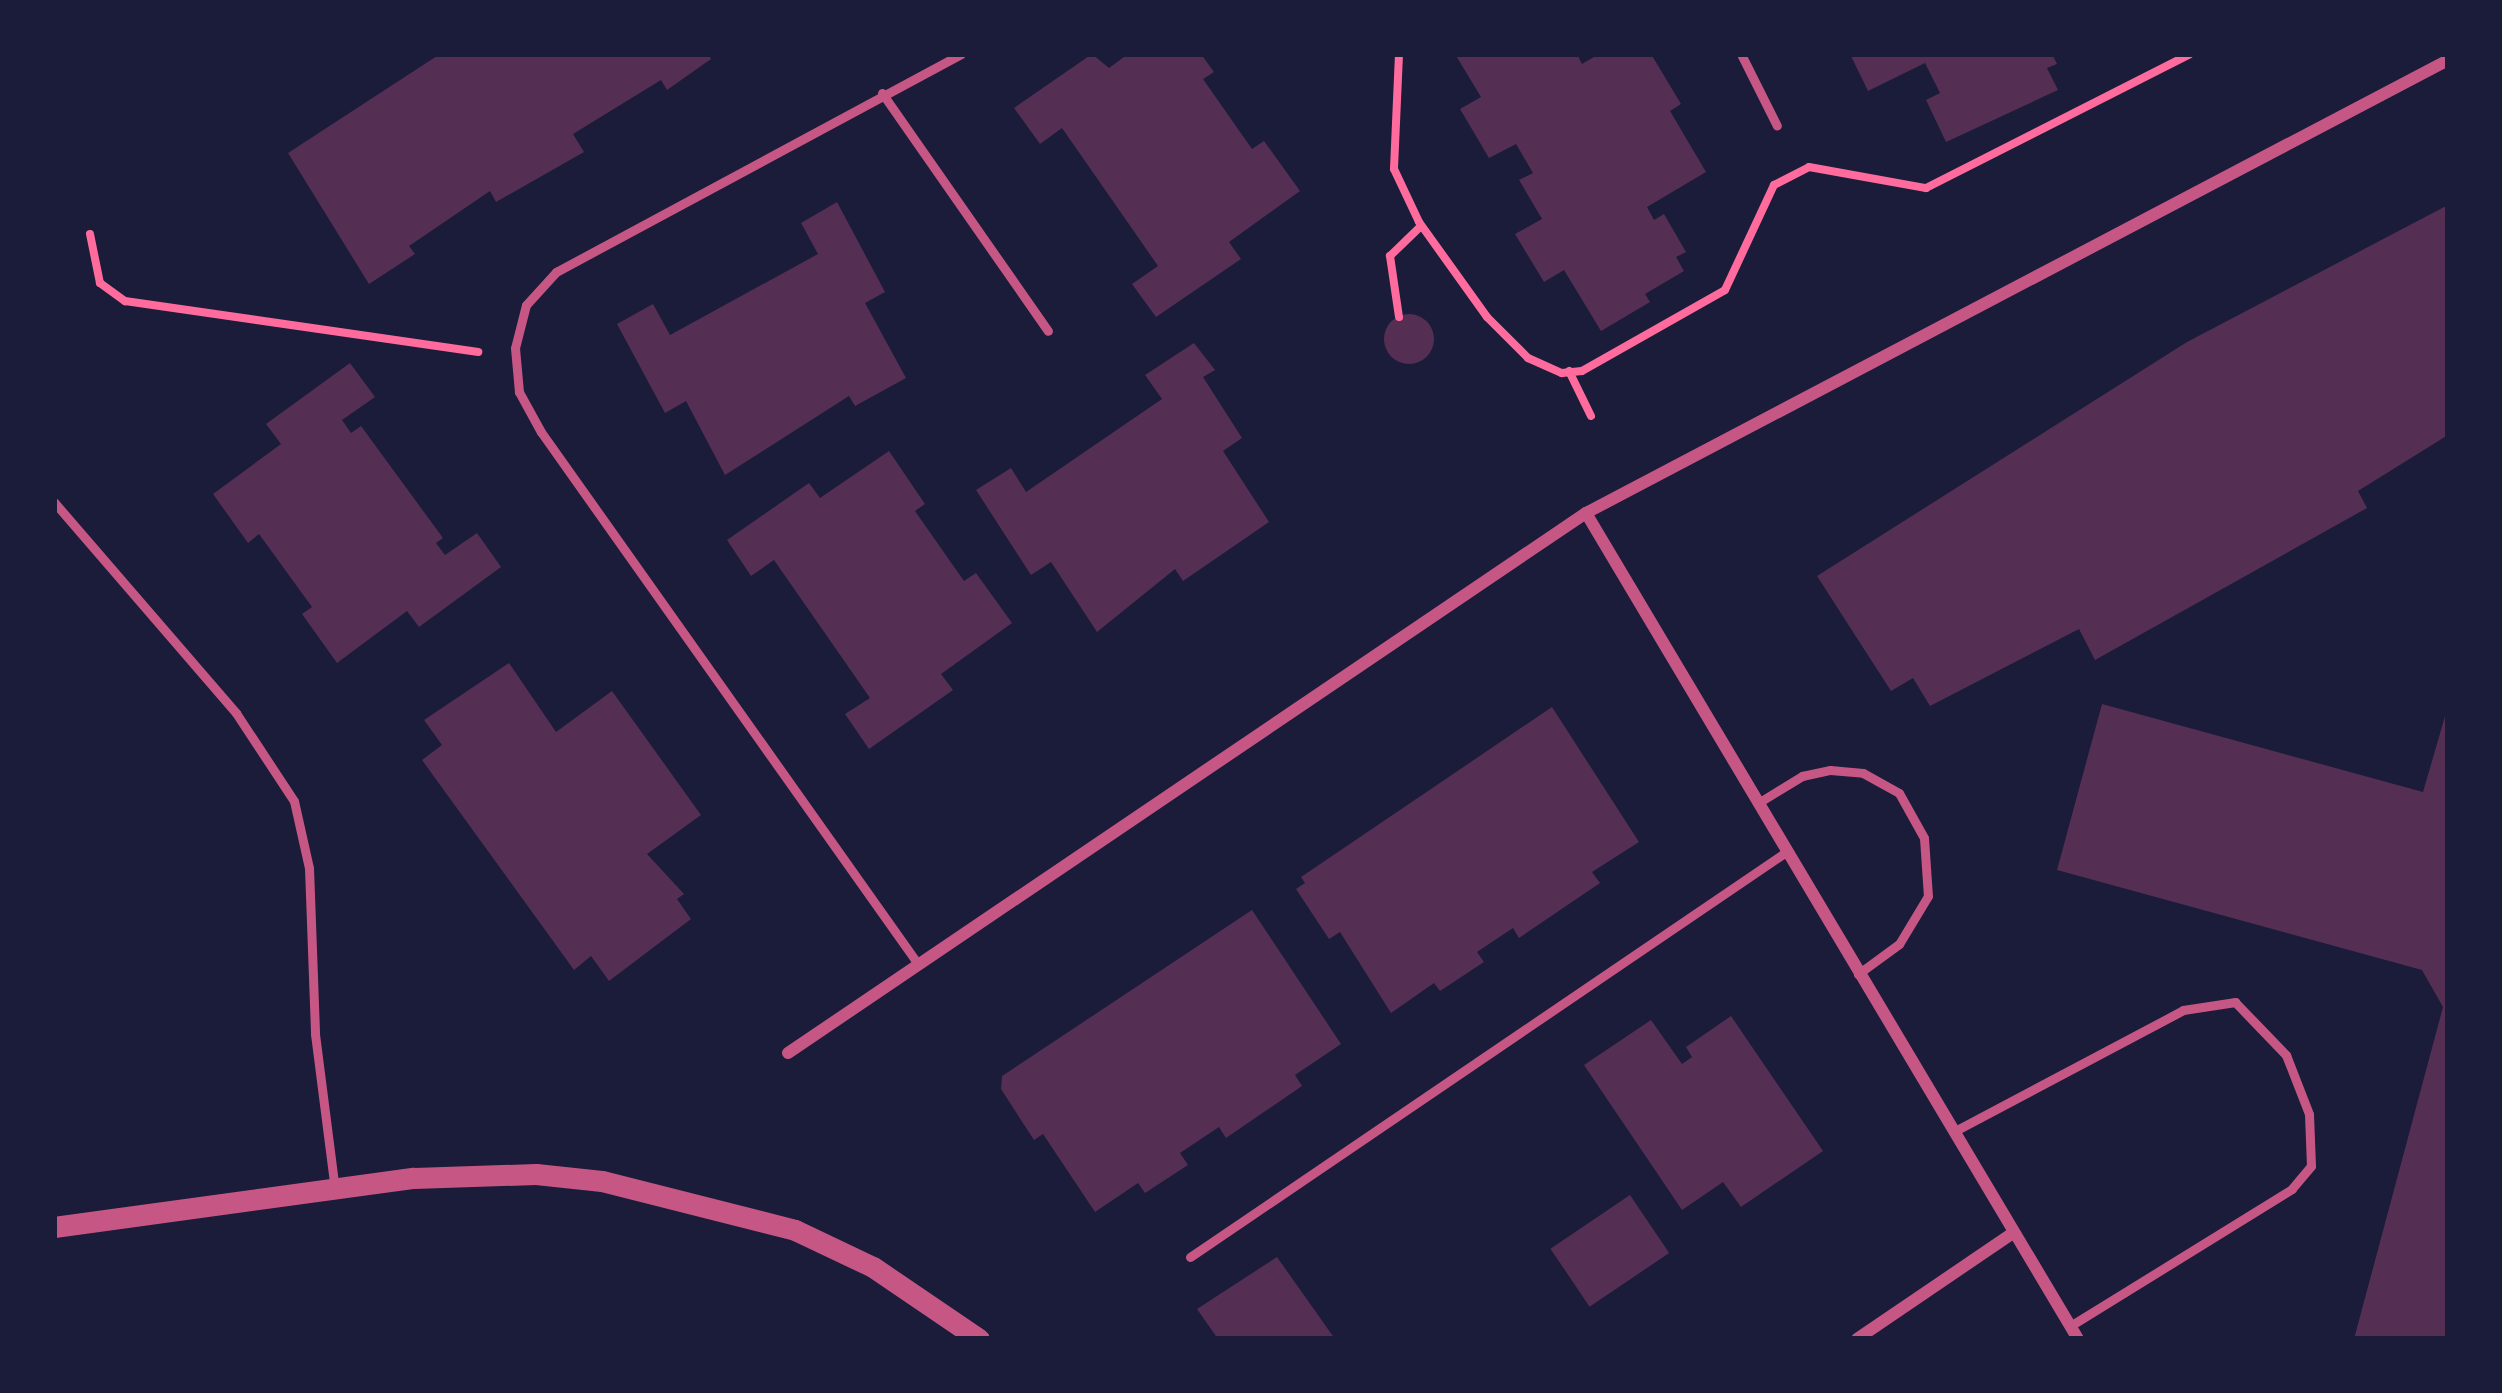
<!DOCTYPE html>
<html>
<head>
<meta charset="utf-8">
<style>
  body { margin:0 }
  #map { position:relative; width:2502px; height:1393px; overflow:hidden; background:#1b1b3a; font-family:Montserrat,sans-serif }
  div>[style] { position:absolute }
  .building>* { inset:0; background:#542f53; transform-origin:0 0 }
  .round { border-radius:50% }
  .path>* { height:8px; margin:-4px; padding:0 4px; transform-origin:4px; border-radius:4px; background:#ff6b9d }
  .service>* { height:9px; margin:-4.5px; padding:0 4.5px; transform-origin:4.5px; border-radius:4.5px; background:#c65784 }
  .minor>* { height:12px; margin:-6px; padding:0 6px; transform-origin:6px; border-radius:6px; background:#c65784 }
  .tertiary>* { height:21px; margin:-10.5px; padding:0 10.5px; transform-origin:10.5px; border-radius:10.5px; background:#c65784 }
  span { translate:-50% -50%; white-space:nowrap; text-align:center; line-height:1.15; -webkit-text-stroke:12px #1b1b3a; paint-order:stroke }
  .frame { position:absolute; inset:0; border:57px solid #1b1b3a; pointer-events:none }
</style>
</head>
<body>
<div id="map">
  <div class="building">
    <i style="clip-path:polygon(440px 54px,708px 54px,711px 59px,667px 90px,661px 80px,573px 134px,584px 152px,496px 202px,490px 191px,409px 246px,415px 254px,369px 284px,288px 153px)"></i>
    <i style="clip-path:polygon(1092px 54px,1109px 68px,1128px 54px,1201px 54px,1214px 72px,1203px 79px,1252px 149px,1264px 141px,1300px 191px,1229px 242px,1241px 259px,1156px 317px,1132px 284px,1158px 266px,1062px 128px,1040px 144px,1014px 108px)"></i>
    <i style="clip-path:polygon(1455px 54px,1577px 54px,1582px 64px,1599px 54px,1651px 54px,1681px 104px,1670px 111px,1706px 172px,1647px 207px,1654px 220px,1664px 214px,1686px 252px,1676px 257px,1684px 271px,1645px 294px,1650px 302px,1601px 331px,1564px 270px,1544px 282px,1515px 234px,1542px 219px,1519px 180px,1533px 173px,1516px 144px,1489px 158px,1460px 109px,1481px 97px)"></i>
    <i style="clip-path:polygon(1850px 54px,2052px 54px,2057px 64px,2047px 68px,2058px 90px,1946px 142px,1926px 100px,1940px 93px,1925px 63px,1868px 91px)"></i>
    <i style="clip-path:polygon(837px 202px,885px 292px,865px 303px,906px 378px,855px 406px,849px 396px,725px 475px,686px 401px,665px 413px,617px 324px,653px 304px,670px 335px,818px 254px,801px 223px)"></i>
    <i style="clip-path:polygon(2448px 205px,2448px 435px,2358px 491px,2367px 508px,2095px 660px,2079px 629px,1930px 706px,1913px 678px,1891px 691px,1817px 576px,2187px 342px)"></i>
    <i class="round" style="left:1384px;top:314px;width:50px;height:50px"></i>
    <i style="clip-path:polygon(1194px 343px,1215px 370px,1203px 377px,1242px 438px,1223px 451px,1269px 522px,1183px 581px,1175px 569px,1097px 632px,1051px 562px,1031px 575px,976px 490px,1011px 468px,1026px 492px,1162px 399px,1145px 375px)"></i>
    <i style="clip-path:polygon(350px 363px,375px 397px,342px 420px,351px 433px,361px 426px,443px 538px,436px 543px,445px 555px,477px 533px,501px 567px,419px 627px,407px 611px,337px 663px,302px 614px,312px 607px,259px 534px,248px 543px,213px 494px,281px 444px,266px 424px)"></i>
    <i style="clip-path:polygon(889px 451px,925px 504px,915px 511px,964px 581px,976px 573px,1012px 623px,941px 674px,953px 690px,869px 749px,845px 714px,870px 698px,774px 560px,751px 576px,727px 540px,809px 483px,820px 498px)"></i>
    <i style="clip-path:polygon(509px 663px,556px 732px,612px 691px,701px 815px,647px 854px,684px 894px,677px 899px,691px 919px,609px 981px,591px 956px,574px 970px,422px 760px,442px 745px,424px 720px)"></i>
    <i style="clip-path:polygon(2102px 704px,2423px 792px,2448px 706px,2448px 1339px,2354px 1339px,2443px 1007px,2422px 970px,2057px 870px)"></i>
    <i style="clip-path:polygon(1552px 707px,1639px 842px,1592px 872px,1600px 883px,1519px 938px,1513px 928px,1477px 952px,1484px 962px,1440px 991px,1434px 983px,1391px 1013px,1340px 932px,1329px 939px,1296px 889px,1305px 883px,1301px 877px)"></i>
    <i style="clip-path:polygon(1252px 910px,1341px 1044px,1295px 1075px,1302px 1086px,1226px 1138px,1219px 1127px,1180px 1153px,1188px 1165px,1145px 1193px,1138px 1183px,1095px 1212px,1043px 1134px,1034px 1140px,1001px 1089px,1002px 1076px)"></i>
    <i style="clip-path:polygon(1731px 1016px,1823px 1151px,1741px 1207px,1723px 1182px,1682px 1210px,1584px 1065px,1651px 1020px,1682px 1064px,1692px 1057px,1686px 1047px)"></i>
    <i style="left:1630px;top:1195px;width:70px;height:96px;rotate:56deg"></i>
    <i style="clip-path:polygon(1277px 1257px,1335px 1339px,1218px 1339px,1197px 1309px)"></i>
  </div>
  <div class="path">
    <i style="left:1399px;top:54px;width:115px;rotate:92.5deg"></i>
    <i style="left:1394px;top:169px;width:59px;rotate:64.7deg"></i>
    <i style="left:1419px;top:222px;width:117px;rotate:54.4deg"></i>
    <i style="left:1487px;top:317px;width:58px;rotate:45deg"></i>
    <i style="left:1528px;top:358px;width:37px;rotate:24deg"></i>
    <i style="left:1562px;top:373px;width:20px;rotate:-6deg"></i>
    <i style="left:1582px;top:371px;width:164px;rotate:-29.5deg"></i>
    <i style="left:1725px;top:290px;width:116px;rotate:-65deg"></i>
    <i style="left:1774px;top:185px;width:39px;rotate:-27deg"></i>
    <i style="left:1809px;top:167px;width:119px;rotate:10.2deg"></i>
    <i style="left:1926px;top:188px;width:296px;rotate:-26.9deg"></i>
    <i style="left:90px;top:234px;width:50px;rotate:78.5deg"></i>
    <i style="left:100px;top:283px;width:31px;rotate:36deg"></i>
    <i style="left:125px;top:301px;width:357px;rotate:8.2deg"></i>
    <i style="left:1399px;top:317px;width:62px;rotate:-98.4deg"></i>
    <i style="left:1390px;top:256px;width:43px;rotate:-44.1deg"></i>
    <i style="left:1569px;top:371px;width:50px;rotate:63.9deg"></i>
  </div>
  <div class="service">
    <i style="left:1741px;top:54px;width:80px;rotate:63.4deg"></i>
    <i style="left:882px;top:93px;width:290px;rotate:55.1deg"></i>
    <i style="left:54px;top:502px;width:279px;rotate:49.2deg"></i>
    <i style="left:236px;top:713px;width:105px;rotate:56.6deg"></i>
    <i style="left:294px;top:801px;width:69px;rotate:77.4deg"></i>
    <i style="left:309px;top:868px;width:166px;rotate:87.9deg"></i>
    <i style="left:315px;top:1034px;width:157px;rotate:82.7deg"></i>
    <i style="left:1758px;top:803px;width:52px;rotate:-31.5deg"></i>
    <i style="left:1802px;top:776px;width:29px;rotate:-12deg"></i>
    <i style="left:1830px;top:770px;width:33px;rotate:5deg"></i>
    <i style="left:1863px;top:773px;width:41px;rotate:29.1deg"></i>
    <i style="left:1899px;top:793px;width:51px;rotate:60.9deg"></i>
    <i style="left:1924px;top:838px;width:58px;rotate:86.1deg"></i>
    <i style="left:1928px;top:896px;width:56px;rotate:121.1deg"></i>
    <i style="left:1899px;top:944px;width:51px;rotate:143.8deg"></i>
    <i style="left:918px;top:964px;width:652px;rotate:-125.32deg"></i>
    <i style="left:541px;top:432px;width:46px;rotate:-118.8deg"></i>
    <i style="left:519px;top:392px;width:44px;rotate:-95.2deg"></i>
    <i style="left:515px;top:348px;width:44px;rotate:-75.7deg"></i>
    <i style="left:526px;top:305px;width:45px;rotate:-47.7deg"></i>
    <i style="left:556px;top:272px;width:460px;rotate:-28.3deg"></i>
    <i style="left:1953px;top:1132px;width:260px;rotate:-27.9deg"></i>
    <i style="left:2183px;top:1010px;width:53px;rotate:-8.7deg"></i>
    <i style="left:2235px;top:1002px;width:74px;rotate:46.1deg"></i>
    <i style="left:2286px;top:1055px;width:63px;rotate:68.7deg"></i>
    <i style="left:2309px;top:1114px;width:52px;rotate:87.8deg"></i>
    <i style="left:2311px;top:1166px;width:30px;rotate:130deg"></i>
    <i style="left:2292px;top:1189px;width:261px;rotate:148.3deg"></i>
    <i style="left:1190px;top:1257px;width:721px;rotate:-34.2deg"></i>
  </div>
  <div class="minor">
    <i style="left:1586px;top:513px;width:961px;rotate:59.22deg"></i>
    <i style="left:788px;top:1053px;width:964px;rotate:-34.09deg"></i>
    <i style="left:1586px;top:513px;width:974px;rotate:-27.72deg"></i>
    <i style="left:1857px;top:1339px;width:189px;rotate:-34.2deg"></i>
  </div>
  <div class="tertiary">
    <i style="left:54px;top:1227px;width:363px;rotate:-7.8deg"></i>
    <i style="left:414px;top:1178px;width:122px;rotate:-1.9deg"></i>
    <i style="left:536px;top:1174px;width:66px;rotate:6.1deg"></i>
    <i style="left:602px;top:1181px;width:199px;rotate:14.2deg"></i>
    <i style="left:795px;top:1230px;width:86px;rotate:25.4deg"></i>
    <i style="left:873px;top:1267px;width:128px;rotate:34.2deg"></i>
  </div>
  <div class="frame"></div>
</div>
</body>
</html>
